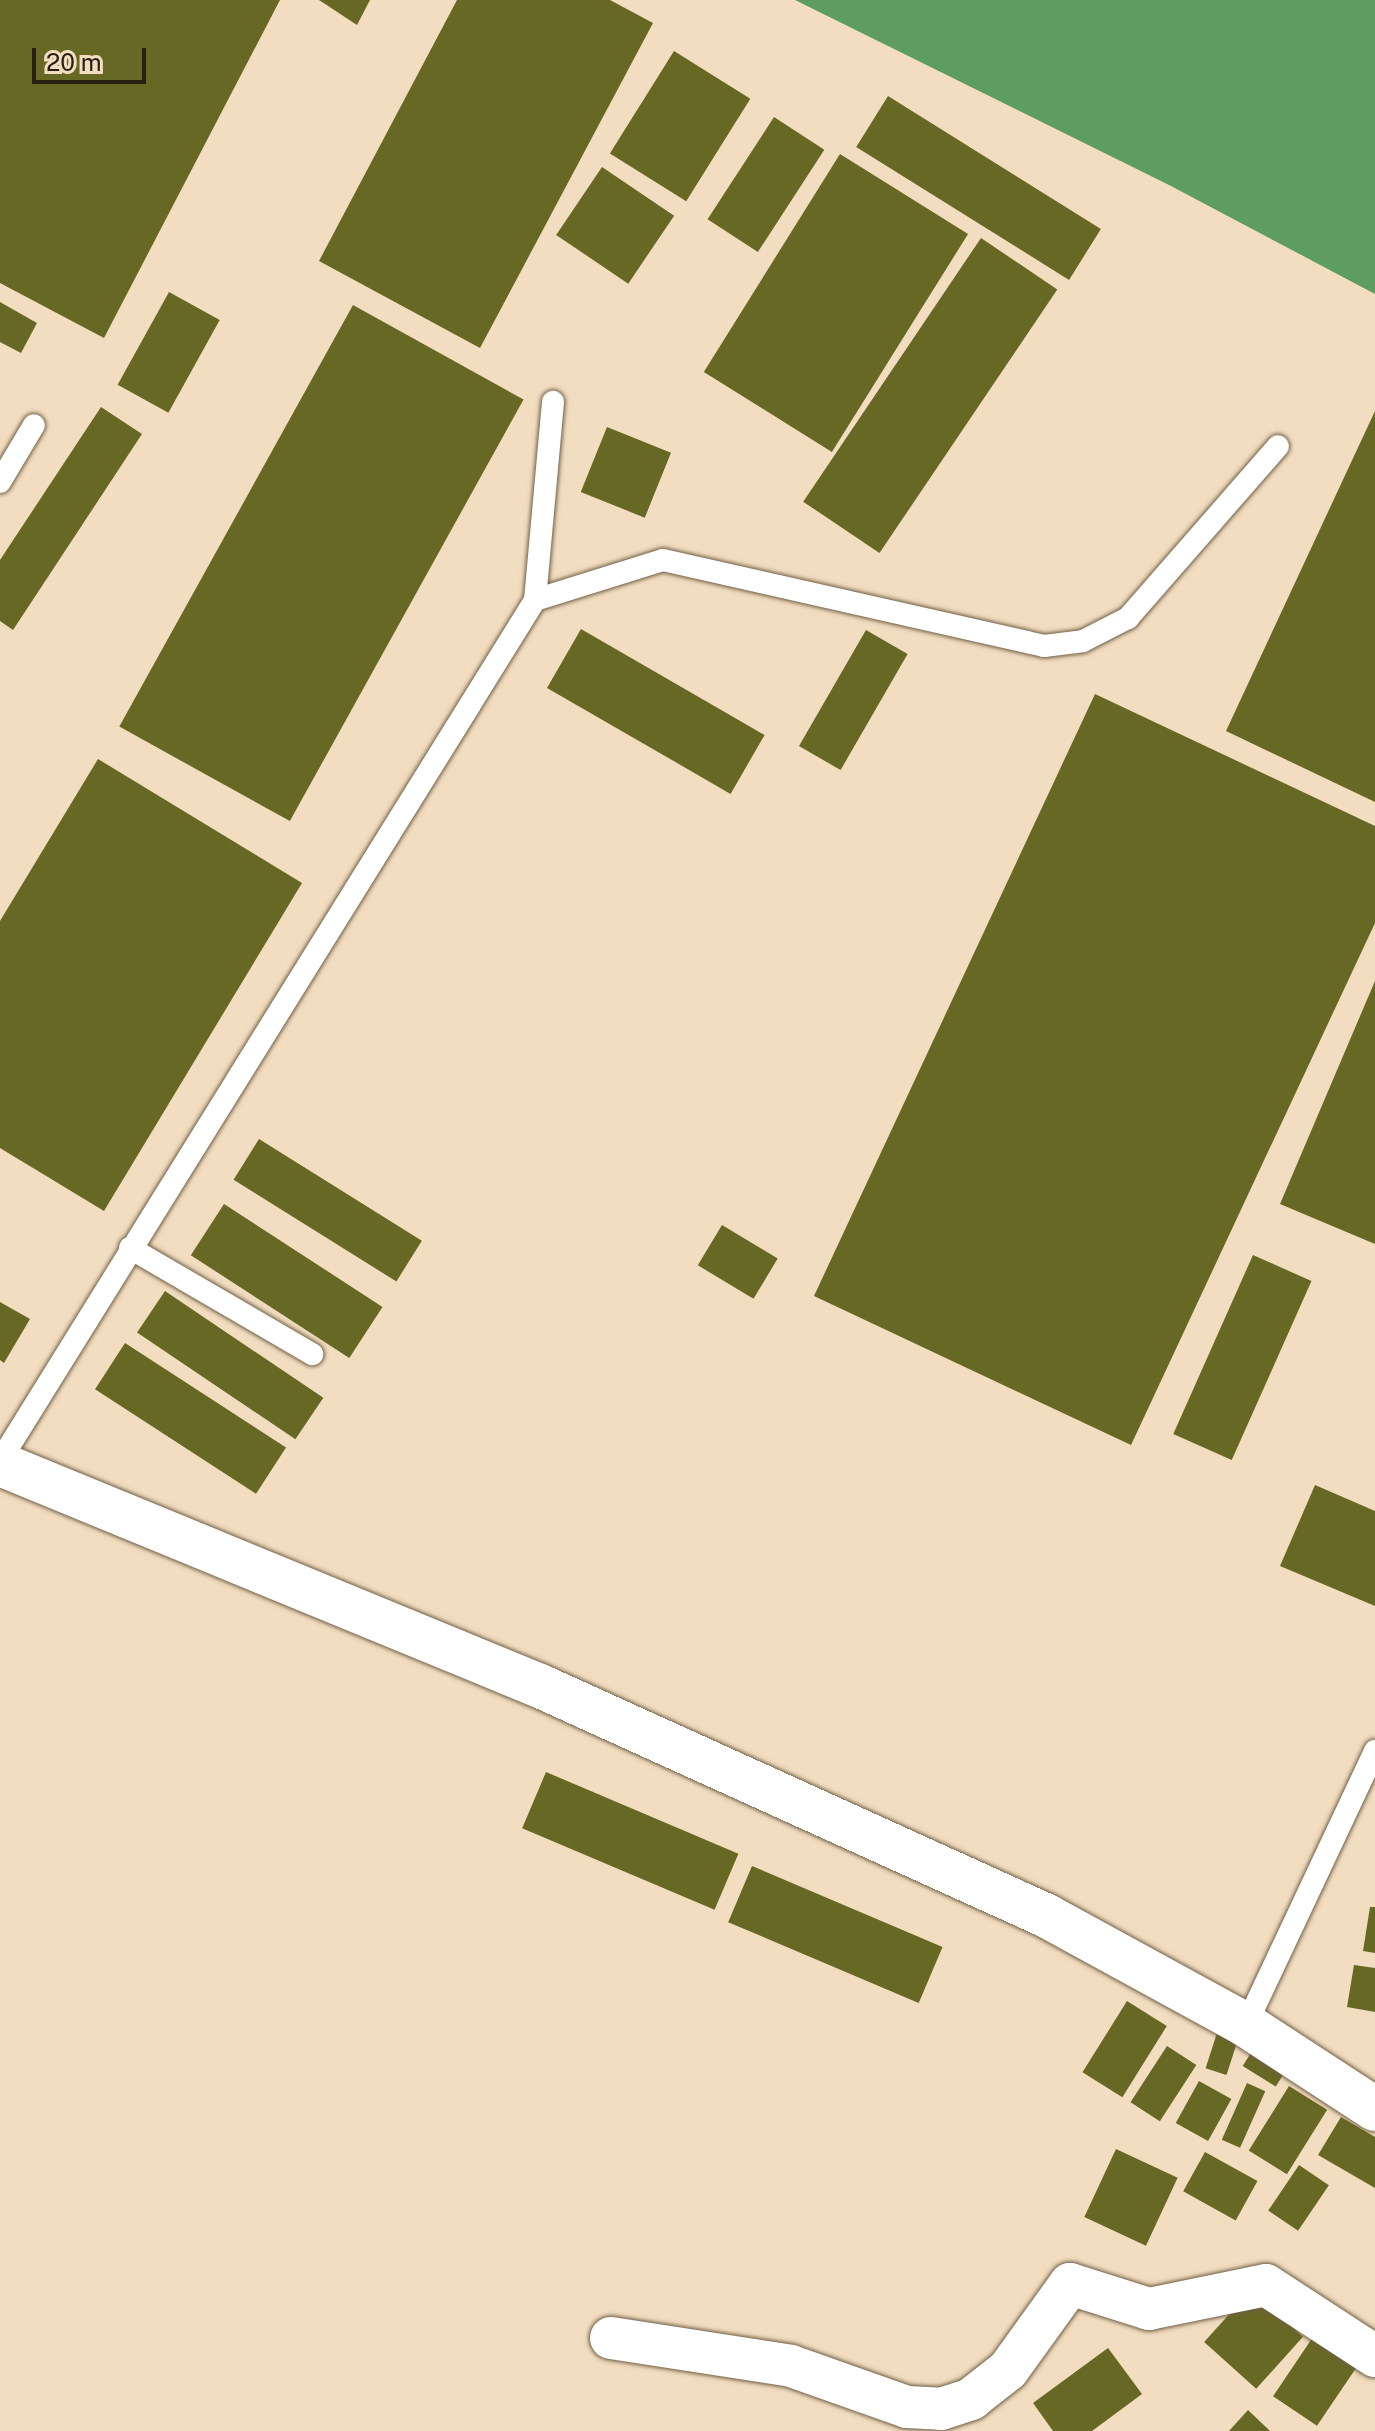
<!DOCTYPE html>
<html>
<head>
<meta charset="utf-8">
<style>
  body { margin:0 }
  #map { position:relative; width:1375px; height:2431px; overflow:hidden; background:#f2ddc0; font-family:"Public Sans",sans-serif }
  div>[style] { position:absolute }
  .water>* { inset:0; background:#5d9d60 }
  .building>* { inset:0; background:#676824; transform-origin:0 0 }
  .roads { filter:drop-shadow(0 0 2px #715f45) drop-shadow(0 0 2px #715f45) }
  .service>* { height:22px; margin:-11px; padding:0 11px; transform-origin:11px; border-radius:11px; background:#fff }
  .minor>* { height:42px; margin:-21px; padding:0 21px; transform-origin:21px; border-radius:21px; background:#fff }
  .tertiary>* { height:44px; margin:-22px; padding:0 22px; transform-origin:22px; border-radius:22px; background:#fff }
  span { translate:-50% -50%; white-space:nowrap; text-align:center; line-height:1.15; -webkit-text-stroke:8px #f2ddc0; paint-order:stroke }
  .scale { position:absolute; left:32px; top:48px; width:114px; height:36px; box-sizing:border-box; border:4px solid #271f14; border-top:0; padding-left:10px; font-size:24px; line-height:28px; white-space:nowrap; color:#271f14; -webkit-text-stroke:6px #f2ddc0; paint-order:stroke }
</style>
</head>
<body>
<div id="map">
  <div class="water">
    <i style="clip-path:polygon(795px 0,1375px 0,1375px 294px,1171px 186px)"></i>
  </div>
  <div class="building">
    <i style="clip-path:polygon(0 0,280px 0,104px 338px,0 283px)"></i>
    <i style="clip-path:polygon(319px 0,370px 0,357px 25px)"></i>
    <i style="clip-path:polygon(457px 0,610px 0,653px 23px,480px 348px,319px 261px)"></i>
    <i style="left:674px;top:51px;width:90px;height:121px;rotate:32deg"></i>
    <i style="left:888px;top:96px;width:251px;height:60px;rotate:32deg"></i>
    <i style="left:774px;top:117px;width:60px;height:122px;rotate:33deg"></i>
    <i style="left:840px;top:154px;width:151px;height:257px;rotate:32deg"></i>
    <i style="left:602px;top:167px;width:87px;height:82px;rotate:34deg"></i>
    <i style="left:981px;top:238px;width:92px;height:318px;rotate:34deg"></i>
    <i style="left:169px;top:292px;width:58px;height:106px;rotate:29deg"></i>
    <i style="clip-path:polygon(0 302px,37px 323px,21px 353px,0 342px)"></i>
    <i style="left:353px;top:305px;width:195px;height:482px;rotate:29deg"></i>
    <i style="clip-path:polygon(101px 407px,142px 434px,13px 630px,0 621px,0 560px)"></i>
    <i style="clip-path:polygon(1375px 411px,1375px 802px,1226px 731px)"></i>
    <i style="left:607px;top:427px;width:69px;height:70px;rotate:22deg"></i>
    <i style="left:581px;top:629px;width:212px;height:68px;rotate:30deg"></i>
    <i style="left:866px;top:630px;width:48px;height:134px;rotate:30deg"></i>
    <i style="clip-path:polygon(1095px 694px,1375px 826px,1375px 923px,1131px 1445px,814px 1296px)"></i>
    <i style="clip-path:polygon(98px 759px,302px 883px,104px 1211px,0 1148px,0 921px)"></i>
    <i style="clip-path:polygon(1375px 981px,1375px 1244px,1280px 1204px)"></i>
    <i style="left:259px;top:1139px;width:192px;height:48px;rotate:32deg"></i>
    <i style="left:224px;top:1204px;width:189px;height:61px;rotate:33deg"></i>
    <i style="left:722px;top:1225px;width:65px;height:47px;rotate:31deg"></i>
    <i style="left:1253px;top:1255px;width:64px;height:196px;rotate:24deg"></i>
    <i style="left:165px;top:1291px;width:191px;height:50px;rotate:34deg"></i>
    <i style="clip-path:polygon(0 1302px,30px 1319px,4px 1363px,0 1360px)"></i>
    <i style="left:125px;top:1343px;width:192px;height:55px;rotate:33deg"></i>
    <i style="clip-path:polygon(1315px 1485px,1375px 1511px,1375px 1606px,1280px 1566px)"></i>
    <i style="left:546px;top:1772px;width:209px;height:61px;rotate:23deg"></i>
    <i style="left:752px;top:1866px;width:207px;height:61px;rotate:23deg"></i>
    <i style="clip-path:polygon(1370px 1907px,1375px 1907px,1375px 1953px,1363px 1951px)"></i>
    <i style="clip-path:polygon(1354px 1965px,1375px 1968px,1375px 2012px,1347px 2007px)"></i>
    <i style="left:1127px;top:2001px;width:47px;height:84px;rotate:32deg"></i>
    <i style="left:1217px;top:2033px;width:22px;height:37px;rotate:18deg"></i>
    <i style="left:1257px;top:2043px;width:39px;height:27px;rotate:32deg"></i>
    <i style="left:1167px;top:2046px;width:35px;height:67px;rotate:33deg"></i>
    <i style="left:1199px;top:2081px;width:37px;height:48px;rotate:29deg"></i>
    <i style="left:1247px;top:2083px;width:20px;height:62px;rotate:24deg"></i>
    <i style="left:1289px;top:2086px;width:45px;height:76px;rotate:32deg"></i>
    <i style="clip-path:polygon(1341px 2117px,1375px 2137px,1375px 2188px,1318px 2155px)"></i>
    <i style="left:1116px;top:2149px;width:68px;height:75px;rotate:25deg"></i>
    <i style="left:1205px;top:2152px;width:60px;height:45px;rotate:29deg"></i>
    <i style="left:1299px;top:2165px;width:36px;height:55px;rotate:34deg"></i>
    <i style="left:1251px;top:2290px;width:70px;height:70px;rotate:42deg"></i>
    <i style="left:1315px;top:2334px;width:53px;height:75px;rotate:34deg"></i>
    <i style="clip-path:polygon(1108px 2348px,1142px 2394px,1092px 2431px,1053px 2431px,1033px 2403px)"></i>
    <i style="clip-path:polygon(1248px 2410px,1270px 2431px,1229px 2431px)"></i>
  </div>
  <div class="roads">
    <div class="service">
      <i style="left:0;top:482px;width:66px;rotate:-59.2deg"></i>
      <i style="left:535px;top:600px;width:134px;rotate:-17.4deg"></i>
      <i style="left:663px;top:560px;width:391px;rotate:12.7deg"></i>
      <i style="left:1044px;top:646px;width:39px;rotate:-7deg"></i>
      <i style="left:1083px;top:641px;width:51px;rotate:-27.1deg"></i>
      <i style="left:1128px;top:618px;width:228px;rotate:-48.9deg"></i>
      <i style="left:130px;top:1248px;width:211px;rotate:30.2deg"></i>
      <i style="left:0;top:1461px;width:1014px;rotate:-58.14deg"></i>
      <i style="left:535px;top:600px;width:199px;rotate:-84.8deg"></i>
      <i style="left:1246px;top:2025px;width:303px;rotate:-64.8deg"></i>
    </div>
    <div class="minor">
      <i style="left:611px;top:2338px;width:182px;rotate:8.8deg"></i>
      <i style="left:791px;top:2366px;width:123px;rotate:19.5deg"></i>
      <i style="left:907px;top:2407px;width:34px;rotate:3deg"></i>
      <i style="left:941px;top:2409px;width:32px;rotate:-18deg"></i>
      <i style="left:971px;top:2399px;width:47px;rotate:-38.1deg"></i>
      <i style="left:1008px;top:2370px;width:106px;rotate:-54.2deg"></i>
      <i style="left:1070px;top:2284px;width:83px;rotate:17.6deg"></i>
      <i style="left:1149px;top:2309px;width:119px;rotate:-11.6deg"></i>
      <i style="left:1266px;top:2285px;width:130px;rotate:33.1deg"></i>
    </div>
    <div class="tertiary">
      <i style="left:0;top:1464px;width:584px;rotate:22.35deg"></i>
      <i style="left:540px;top:1686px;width:557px;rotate:24.4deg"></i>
      <i style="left:1047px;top:1916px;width:227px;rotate:28.7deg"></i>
      <i style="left:1246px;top:2025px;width:154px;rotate:33.1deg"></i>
    </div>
  </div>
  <div class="scale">20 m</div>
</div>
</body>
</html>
